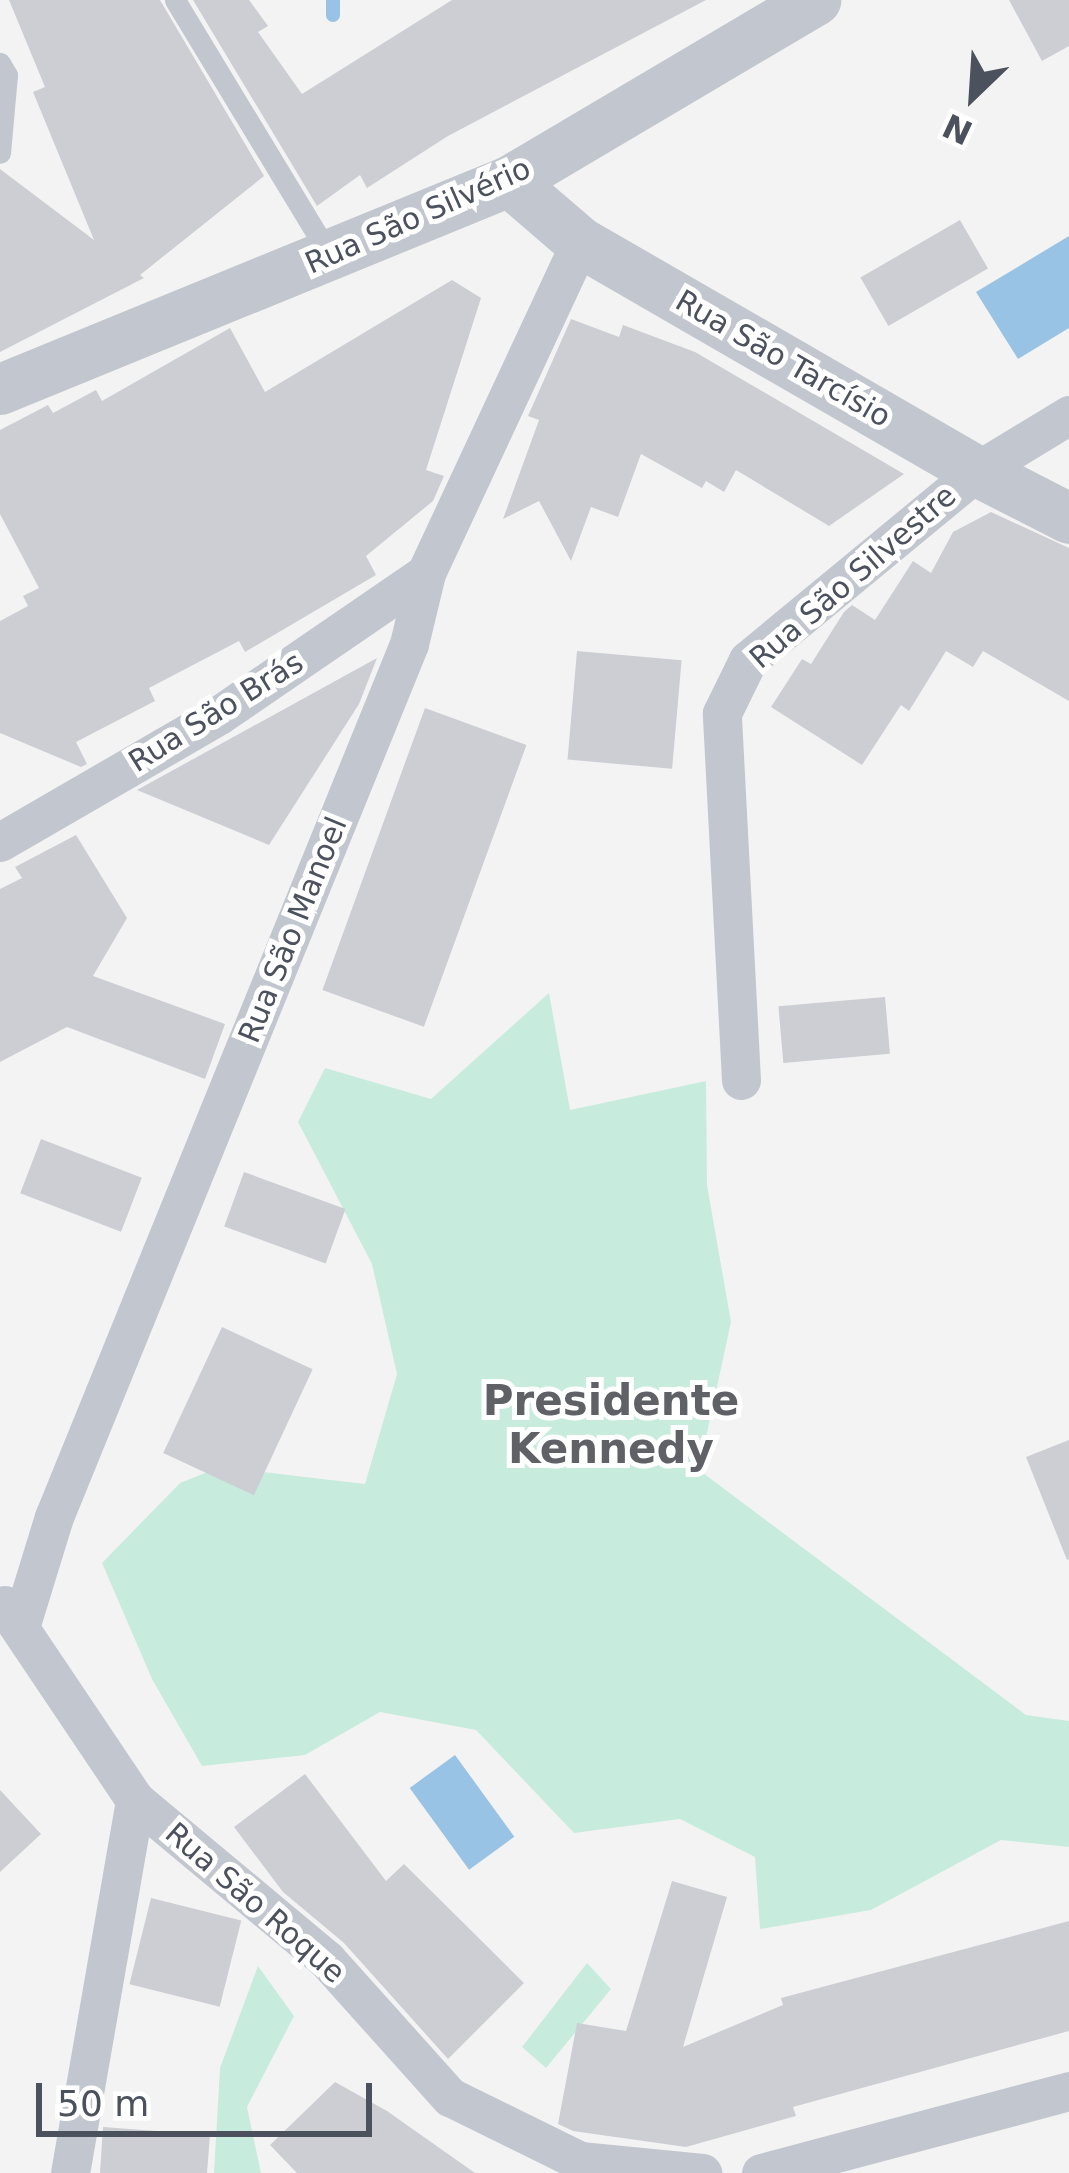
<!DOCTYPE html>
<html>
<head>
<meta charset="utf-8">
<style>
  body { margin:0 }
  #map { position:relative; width:1069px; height:2173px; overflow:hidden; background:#f4f3f3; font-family:"DejaVu Sans",sans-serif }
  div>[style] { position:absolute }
  .green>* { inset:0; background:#c7ecde }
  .water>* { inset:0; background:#99c3e4; transform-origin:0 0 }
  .stream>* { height:14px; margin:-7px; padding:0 7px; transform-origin:7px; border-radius:7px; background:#99c3e4 }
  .building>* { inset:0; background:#cdced4; transform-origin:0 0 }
  .service>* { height:21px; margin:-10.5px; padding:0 10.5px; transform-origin:10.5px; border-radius:10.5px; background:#c2c7cf }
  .minor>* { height:39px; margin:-19.5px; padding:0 19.5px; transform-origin:19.5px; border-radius:19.5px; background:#c2c7cf }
  .tertiary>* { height:51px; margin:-25.5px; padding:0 25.5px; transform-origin:25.5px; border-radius:25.5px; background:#c2c7cf }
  span { translate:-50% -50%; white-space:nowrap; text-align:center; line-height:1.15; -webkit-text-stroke:10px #fff; paint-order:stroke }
  .street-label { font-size:30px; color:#4c515e }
  .district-label { font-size:42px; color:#5f6167; font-weight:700 }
  .north { position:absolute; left:913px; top:36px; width:120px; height:120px; -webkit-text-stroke:9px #fff; paint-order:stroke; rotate:205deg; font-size:33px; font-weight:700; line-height:48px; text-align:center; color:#4c515e }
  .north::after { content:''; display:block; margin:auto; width:42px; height:54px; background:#4c515e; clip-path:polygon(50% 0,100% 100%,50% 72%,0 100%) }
  .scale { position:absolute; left:36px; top:2083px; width:336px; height:54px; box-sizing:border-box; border:6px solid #4c515e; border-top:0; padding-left:15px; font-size:36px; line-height:42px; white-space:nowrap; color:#4c515e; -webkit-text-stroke:9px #fff; paint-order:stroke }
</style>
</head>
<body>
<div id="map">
  <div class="green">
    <i style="clip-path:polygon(549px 993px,570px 1110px,706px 1081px,707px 1185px,731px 1322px,699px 1470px,1026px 1715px,1069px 1721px,1069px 1847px,1001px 1840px,871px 1910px,760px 1929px,755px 1857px,680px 1819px,574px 1833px,476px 1730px,380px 1712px,305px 1755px,202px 1766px,152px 1679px,102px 1563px,180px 1483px,220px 1467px,365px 1484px,397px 1374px,372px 1264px,298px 1122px,325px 1068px,431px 1099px)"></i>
    <i style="clip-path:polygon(587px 1963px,611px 1989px,546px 2068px,522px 2047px)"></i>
    <i style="clip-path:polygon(258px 1966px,294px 2016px,247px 2107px,261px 2173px,214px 2173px,220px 2068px)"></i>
  </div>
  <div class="water">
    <i style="clip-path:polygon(1069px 236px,1069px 328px,1018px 359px,976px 292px)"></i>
    <i style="left:455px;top:1755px;width:101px;height:56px;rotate:54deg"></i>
  </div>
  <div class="stream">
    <i style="left:333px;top:15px;width:15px;rotate:-90deg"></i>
  </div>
  <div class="building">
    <i style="clip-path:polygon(9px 0,160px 0,264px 176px,140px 275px,144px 278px,0 352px,0 169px,94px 240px,33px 92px,45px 87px)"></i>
    <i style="clip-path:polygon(193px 0,249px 0,268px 26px,258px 32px,302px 94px,452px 0,706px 0,448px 136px,367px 188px,360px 175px,317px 206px)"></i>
    <i style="clip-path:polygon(1009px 0,1069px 0,1069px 46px,1042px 61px)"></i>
    <i style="left:960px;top:220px;width:56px;height:115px;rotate:60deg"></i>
    <i style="clip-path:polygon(452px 280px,481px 298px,426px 470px,444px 476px,433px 501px,366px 556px,376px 575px,245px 652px,239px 641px,149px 688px,155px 701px,76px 742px,87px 764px,81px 767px,0 733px,0 621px,28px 606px,23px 596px,39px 588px,0 514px,0 430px,48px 405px,53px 413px,96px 390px,102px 401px,230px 328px,265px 392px)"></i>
    <i style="clip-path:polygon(571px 319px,619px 337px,623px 325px,695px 352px,904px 474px,829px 526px,736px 470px,724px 492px,706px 481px,702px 488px,641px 454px,618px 517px,591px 507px,571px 561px,539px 501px,503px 519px,539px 420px,528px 416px)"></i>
    <i style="clip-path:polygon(991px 512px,1069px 548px,1069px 701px,983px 651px,973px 667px,946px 651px,909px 711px,901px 705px,862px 765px,771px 707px,802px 659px,811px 664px,844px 612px,852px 605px,875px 620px,913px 561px,931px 573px,953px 532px)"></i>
    <i style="left:577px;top:651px;width:105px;height:109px;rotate:5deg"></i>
    <i style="clip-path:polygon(377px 658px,359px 704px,269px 845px,137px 790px)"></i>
    <i style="left:425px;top:708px;width:108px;height:300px;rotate:20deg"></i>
    <i style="clip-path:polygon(76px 835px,127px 918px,93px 976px,225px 1024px,205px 1079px,67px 1027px,0 1062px,0 889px,22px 878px,15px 867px)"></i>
    <i style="left:885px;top:997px;width:57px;height:107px;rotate:85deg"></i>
    <i style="left:41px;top:1139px;width:108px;height:58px;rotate:21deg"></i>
    <i style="left:244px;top:1172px;width:108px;height:58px;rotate:20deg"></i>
    <i style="left:222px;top:1327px;width:100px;height:139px;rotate:25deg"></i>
    <i style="clip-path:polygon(1069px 1440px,1069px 1559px,1067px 1560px,1026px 1457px)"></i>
    <i style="clip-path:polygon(305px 1774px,386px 1881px,404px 1864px,524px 1983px,448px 2059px,344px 1943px,283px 1892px,234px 1827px)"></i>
    <i style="clip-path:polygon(0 1790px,41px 1834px,0 1872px)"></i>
    <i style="clip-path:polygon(672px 1881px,727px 1897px,683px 2047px,783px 2005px,781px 1998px,1069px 1921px,1069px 2031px,793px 2107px,796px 2116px,686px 2147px,573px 2131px,558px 2124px,577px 2023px,626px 2031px)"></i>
    <i style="left:151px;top:1898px;width:93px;height:89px;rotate:14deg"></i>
    <i style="clip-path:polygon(335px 2082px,387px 2111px,475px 2173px,297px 2173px,270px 2145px)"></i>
    <i style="clip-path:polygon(103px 2127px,210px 2135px,207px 2173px,100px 2173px)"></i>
  </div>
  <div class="service">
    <i style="left:175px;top:0;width:299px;rotate:58.8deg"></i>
    <i style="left:0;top:63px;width:14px;rotate:60deg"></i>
    <i style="left:7px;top:75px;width:78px;rotate:95.1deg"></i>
  </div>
  <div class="minor">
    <i style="left:0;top:842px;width:253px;rotate:-30.1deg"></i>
    <i style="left:219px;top:715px;width:251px;rotate:-34.4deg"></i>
    <i style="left:741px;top:1080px;width:367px;rotate:-93deg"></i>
    <i style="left:722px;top:713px;width:59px;rotate:-63.9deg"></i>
    <i style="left:748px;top:660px;width:297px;rotate:-39.5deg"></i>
    <i style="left:977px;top:471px;width:108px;rotate:-31.3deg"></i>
    <i style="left:4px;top:1605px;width:235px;rotate:56.1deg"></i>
    <i style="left:135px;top:1800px;width:249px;rotate:39.8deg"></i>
    <i style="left:326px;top:1959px;width:186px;rotate:48.1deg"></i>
    <i style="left:450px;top:2097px;width:145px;rotate:26.2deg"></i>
    <i style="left:580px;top:2161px;width:123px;rotate:5.6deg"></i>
    <i style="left:21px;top:1624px;width:112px;rotate:-72.9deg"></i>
    <i style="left:54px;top:1517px;width:942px;rotate:-67.87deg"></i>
    <i style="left:409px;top:644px;width:73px;rotate:-76.5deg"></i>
    <i style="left:426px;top:573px;width:365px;rotate:-65deg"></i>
    <i style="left:70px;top:2173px;width:379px;rotate:-80.1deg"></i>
    <i style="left:761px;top:2173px;width:319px;rotate:-14.9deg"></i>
  </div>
  <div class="tertiary">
    <i style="left:509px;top:181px;width:94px;rotate:40.7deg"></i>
    <i style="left:580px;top:242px;width:458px;rotate:30deg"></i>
    <i style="left:977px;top:471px;width:103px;rotate:27.1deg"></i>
    <i style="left:0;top:389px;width:550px;rotate:-22.23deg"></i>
    <i style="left:509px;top:181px;width:356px;rotate:-30.6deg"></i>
  </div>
  <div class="street-label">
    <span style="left:418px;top:216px;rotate:-24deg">Rua São Silvério</span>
    <span style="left:783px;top:359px;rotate:30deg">Rua São Tarcísio</span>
    <span style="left:853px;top:577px;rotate:-41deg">Rua São Silvestre</span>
    <span style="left:216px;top:712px;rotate:-32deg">Rua São Brás</span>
    <span style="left:293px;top:930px;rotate:-68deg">Rua São Manoel</span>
    <span style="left:255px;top:1903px;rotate:41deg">Rua São Roque</span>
  </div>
  <div class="district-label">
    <span style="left:611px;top:1425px">Presidente<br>Kennedy</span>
  </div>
  <div class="north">N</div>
  <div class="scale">50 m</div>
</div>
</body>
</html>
